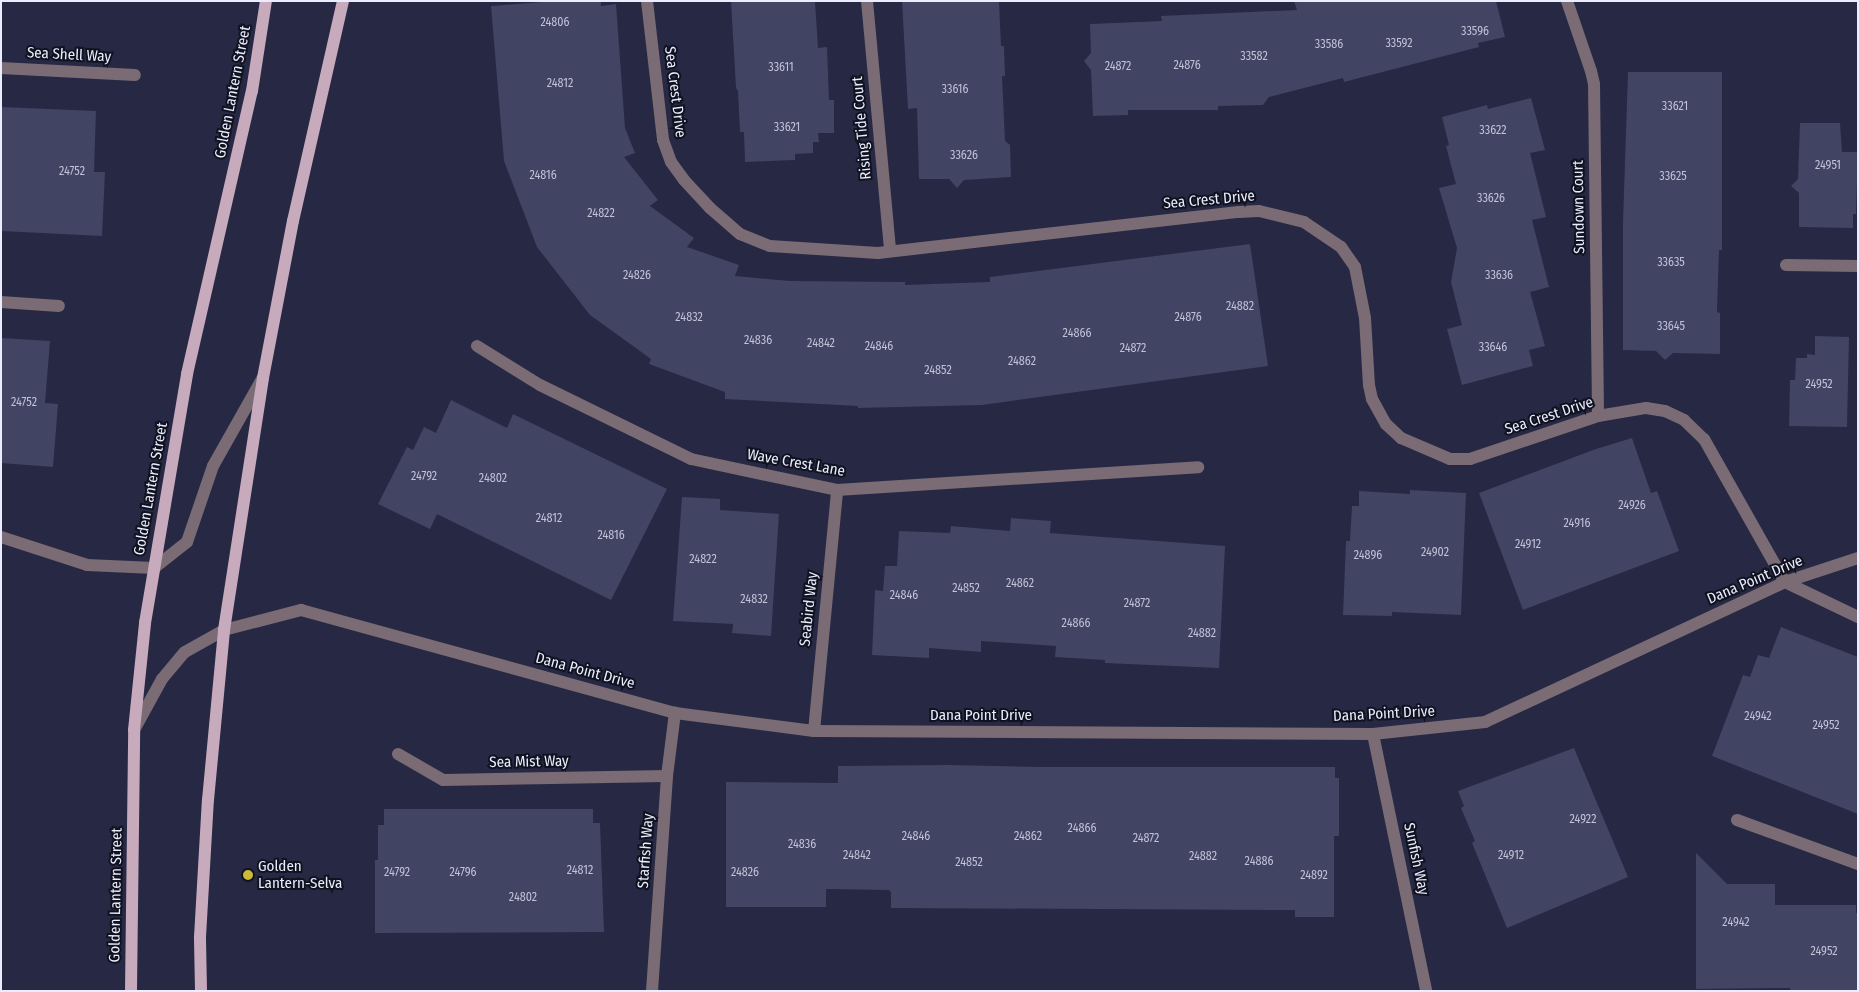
<!DOCTYPE html>
<html>
<head>
<meta charset="utf-8">
<style>
  body { margin:0 }
  #map { position:relative; width:1859px; height:992px; overflow:hidden; background:#262844; font-family:"Fira Sans Condensed",sans-serif }
  div>[style] { position:absolute }
  .building>* { inset:0; background:#414462 }
  .street>* { height:12px; margin:-6px; padding:0 6px; transform-origin:6px; border-radius:6px; background:#7a6b74 }
  .primary>* { height:12px; margin:-6px; padding:0 6px; transform-origin:6px; border-radius:6px; background:#c8aabd }
  .dots>* { width:14px; height:14px; translate:-50% -50%; box-sizing:border-box; border:2px solid #11121f; border-radius:50% }
  span { translate:-50% -50%; white-space:nowrap; text-align:center; line-height:1.15; -webkit-text-stroke:4px #11121f; paint-order:stroke }
  .number-label { font-size:12px; color:#c0c2d8 }
  .number-label span { -webkit-text-stroke-width:0 }
  .street-label { font-size:15px; color:#eaecff }
  .poi-label { font-size:15px; color:#eaecff }
  .left { translate:0 -50%; text-align:left }
  .frame { position:absolute; inset:0; border:2px solid #eaecff; pointer-events:none }
</style>
</head>
<body>
<div id="map">
  <div class="building">
    <i style="clip-path:polygon(555px 1px,601px 1px,601px 6px,616px 4px,625px 128px,635px 153px,624px 157px,658px 200px,650px 206px,694px 238px,687px 247px,739px 265px,735px 276px,790px 281px,905px 282px,905px 285px,990px 282px,990px 277px,1250px 244px,1268px 366px,982px 405px,858px 408px,858px 406px,725px 399px,725px 392px,649px 364px,651px 359px,590px 315px,537px 247px,504px 161px,491px 6px)"></i>
    <i style="clip-path:polygon(731px 1px,815px 1px,818px 48px,827px 47px,829px 100px,834px 100px,834px 133px,818px 133px,819px 142px,813px 142px,813px 153px,795px 154px,795px 160px,745px 162px,744px 132px,740px 132px,738px 91px,736px 88px)"></i>
    <i style="clip-path:polygon(902px 1px,999px 1px,1001px 46px,1004px 46px,1005px 76px,1002px 76px,1005px 141px,1010px 145px,1011px 177px,964px 180px,957px 188px,949px 179px,919px 179px,917px 108px,908px 109px)"></i>
    <i style="clip-path:polygon(1294px 1px,1496px 1px,1505px 37px,1478px 43px,1479px 47px,1344px 82px,1343px 78px,1269px 97px,1263px 105px,1218px 106px,1218px 110px,1128px 110px,1128px 115px,1093px 116px,1091px 70px,1084px 61px,1091px 53px,1090px 24px,1162px 21px,1161px 16px,1297px 10px)"></i>
    <i style="clip-path:polygon(1628px 72px,1722px 72px,1722px 250px,1719px 250px,1717px 312px,1720px 313px,1720px 354px,1673px 353px,1665px 360px,1656px 351px,1623px 350px,1623px 222px)"></i>
    <i style="clip-path:polygon(1531px 98px,1545px 150px,1530px 153px,1546px 217px,1532px 220px,1549px 287px,1530px 292px,1545px 346px,1529px 350px,1533px 366px,1462px 385px,1447px 329px,1462px 325px,1451px 282px,1457px 248px,1439px 188px,1456px 184px,1446px 146px,1449px 145px,1442px 117px,1487px 105px,1488px 109px)"></i>
    <i style="clip-path:polygon(1px 107px,96px 111px,94px 172px,105px 172px,102px 236px,1px 231px)"></i>
    <i style="clip-path:polygon(1800px 123px,1840px 123px,1842px 152px,1858px 152px,1856px 214px,1853px 214px,1853px 228px,1799px 227px,1799px 193px,1791px 186px,1798px 179px)"></i>
    <i style="clip-path:polygon(1815px 336px,1849px 337px,1847px 427px,1789px 426px,1790px 380px,1795px 380px,1796px 358px,1807px 358px,1807px 354px,1815px 355px)"></i>
    <i style="clip-path:polygon(1px 338px,50px 341px,45px 403px,58px 404px,53px 467px,1px 463px)"></i>
    <i style="clip-path:polygon(451px 400px,507px 428px,513px 414px,667px 489px,611px 600px,437px 514px,430px 529px,378px 504px,407px 447px,413px 450px,424px 427px,436px 433px)"></i>
    <i style="clip-path:polygon(1632px 438px,1651px 493px,1657px 491px,1679px 551px,1523px 610px,1479px 493px,1596px 449px)"></i>
    <i style="clip-path:polygon(1410px 490px,1466px 493px,1461px 615px,1392px 612px,1392px 616px,1343px 615px,1346px 541px,1350px 541px,1352px 506px,1359px 506px,1359px 491px,1410px 494px)"></i>
    <i style="clip-path:polygon(682px 497px,720px 499px,720px 510px,779px 514px,771px 636px,732px 633px,733px 624px,673px 621px)"></i>
    <i style="clip-path:polygon(1011px 518px,1051px 521px,1050px 533px,1225px 546px,1219px 668px,1105px 663px,1105px 660px,1055px 657px,1056px 646px,981px 641px,981px 652px,929px 648px,929px 658px,872px 655px,875px 590px,883px 591px,885px 566px,897px 566px,899px 531px,950px 533px,951px 526px,1010px 531px)"></i>
    <i style="clip-path:polygon(1781px 627px,1858px 657px,1858px 814px,1712px 756px,1743px 675px,1750px 677px,1758px 655px,1769px 658px)"></i>
    <i style="clip-path:polygon(1574px 748px,1628px 877px,1507px 928px,1472px 843px,1475px 841px,1461px 808px,1464px 806px,1458px 791px)"></i>
    <i style="clip-path:polygon(949px 765px,1040px 767px,1335px 767px,1335px 778px,1339px 778px,1339px 836px,1334px 836px,1334px 917px,1295px 917px,1295px 910px,891px 908px,891px 892px,889px 890px,826px 889px,826px 907px,726px 907px,726px 782px,838px 783px,838px 766px)"></i>
    <i style="clip-path:polygon(384px 809px,593px 809px,593px 823px,600px 823px,604px 932px,375px 933px,375px 860px,378px 860px,378px 825px,384px 825px)"></i>
    <i style="clip-path:polygon(1696px 853px,1727px 884px,1775px 884px,1775px 905px,1856px 905px,1856px 913px,1858px 913px,1858px 991px,1790px 991px,1790px 988px,1696px 989px)"></i>
  </div>
  <div class="street">
    <i style="left:647px;top:1px;width:140px;rotate:83.4deg"></i>
    <i style="left:663px;top:140px;width:23px;rotate:70deg"></i>
    <i style="left:671px;top:162px;width:22px;rotate:54deg"></i>
    <i style="left:684px;top:180px;width:38px;rotate:47deg"></i>
    <i style="left:710px;top:208px;width:40px;rotate:41deg"></i>
    <i style="left:740px;top:234px;width:32px;rotate:22deg"></i>
    <i style="left:770px;top:246px;width:108px;rotate:3.7deg"></i>
    <i style="left:878px;top:253px;width:363px;rotate:-6.5deg"></i>
    <i style="left:1239px;top:212px;width:20px;rotate:-3deg"></i>
    <i style="left:1259px;top:211px;width:46px;rotate:13.7deg"></i>
    <i style="left:1304px;top:222px;width:45px;rotate:34deg"></i>
    <i style="left:1341px;top:247px;width:24px;rotate:55deg"></i>
    <i style="left:1355px;top:267px;width:52px;rotate:78.9deg"></i>
    <i style="left:1365px;top:318px;width:67px;rotate:86.6deg"></i>
    <i style="left:1369px;top:385px;width:14px;rotate:78deg"></i>
    <i style="left:1372px;top:399px;width:29px;rotate:61deg"></i>
    <i style="left:1386px;top:424px;width:21px;rotate:43deg"></i>
    <i style="left:1401px;top:438px;width:53px;rotate:23.2deg"></i>
    <i style="left:1450px;top:459px;width:20px"></i>
    <i style="left:1470px;top:459px;width:135px;rotate:-18.6deg"></i>
    <i style="left:1598px;top:416px;width:49px;rotate:-9.5deg"></i>
    <i style="left:1646px;top:408px;width:19px;rotate:9deg"></i>
    <i style="left:1665px;top:411px;width:21px;rotate:25deg"></i>
    <i style="left:1684px;top:420px;width:28px;rotate:44deg"></i>
    <i style="left:1704px;top:439px;width:164px;rotate:60.5deg"></i>
    <i style="left:1785px;top:582px;width:81px;rotate:25.6deg"></i>
    <i style="left:867px;top:1px;width:251px;rotate:84.7deg"></i>
    <i style="left:1567px;top:1px;width:74px;rotate:71.1deg"></i>
    <i style="left:1591px;top:71px;width:13px;rotate:77deg"></i>
    <i style="left:1594px;top:84px;width:332px;rotate:89.3deg"></i>
    <i style="left:1px;top:68px;width:134px;rotate:3deg"></i>
    <i style="left:1786px;top:265px;width:72px;rotate:0.8deg"></i>
    <i style="left:1px;top:302px;width:58px;rotate:3.9deg"></i>
    <i style="left:477px;top:346px;width:74px;rotate:31.8deg"></i>
    <i style="left:540px;top:385px;width:168px;rotate:26.1deg"></i>
    <i style="left:691px;top:459px;width:149px;rotate:12deg"></i>
    <i style="left:837px;top:490px;width:362px;rotate:-3.6deg"></i>
    <i style="left:1px;top:537px;width:90px;rotate:18deg"></i>
    <i style="left:87px;top:565px;width:67px;rotate:2.6deg"></i>
    <i style="left:154px;top:568px;width:42px;rotate:-38.2deg"></i>
    <i style="left:187px;top:542px;width:80px;rotate:-71.1deg"></i>
    <i style="left:213px;top:466px;width:100px;rotate:-60.6deg"></i>
    <i style="left:134px;top:730px;width:58px;rotate:-61.2deg"></i>
    <i style="left:162px;top:679px;width:35px;rotate:-50deg"></i>
    <i style="left:185px;top:652px;width:45px;rotate:-29.4deg"></i>
    <i style="left:224px;top:630px;width:80px;rotate:-14.6deg"></i>
    <i style="left:301px;top:610px;width:388px;rotate:15.4deg"></i>
    <i style="left:675px;top:713px;width:140px;rotate:7.4deg"></i>
    <i style="left:814px;top:731px;width:559px;rotate:0.31deg"></i>
    <i style="left:1373px;top:734px;width:113px;rotate:-6.1deg"></i>
    <i style="left:1485px;top:722px;width:331px;rotate:-25deg"></i>
    <i style="left:1785px;top:582px;width:77px;rotate:-18.2deg"></i>
    <i style="left:814px;top:731px;width:242px;rotate:-84.5deg"></i>
    <i style="left:1373px;top:734px;width:262px;rotate:78.3deg"></i>
    <i style="left:398px;top:754px;width:52px;rotate:30deg"></i>
    <i style="left:443px;top:780px;width:224px;rotate:-1deg"></i>
    <i style="left:1737px;top:820px;width:129px;rotate:20deg"></i>
    <i style="left:652px;top:991px;width:216px;rotate:-86deg"></i>
    <i style="left:667px;top:776px;width:64px;rotate:-82.8deg"></i>
  </div>
  <div class="primary">
    <i style="left:131px;top:991px;width:261px;rotate:-89.3deg"></i>
    <i style="left:134px;top:730px;width:108px;rotate:-84.1deg"></i>
    <i style="left:145px;top:623px;width:253px;rotate:-80.4deg"></i>
    <i style="left:187px;top:374px;width:290px;rotate:-77.1deg"></i>
    <i style="left:252px;top:91px;width:91px;rotate:-81.2deg"></i>
    <i style="left:201px;top:991px;width:54px;rotate:-91.1deg"></i>
    <i style="left:200px;top:937px;width:137px;rotate:-86.7deg"></i>
    <i style="left:208px;top:800px;width:171px;rotate:-84.6deg"></i>
    <i style="left:224px;top:630px;width:255px;rotate:-81.2deg"></i>
    <i style="left:263px;top:378px;width:160px;rotate:-79.2deg"></i>
    <i style="left:293px;top:221px;width:226px;rotate:-77.2deg"></i>
  </div>
  <div class="dots">
    <i style="left:248px;top:875px;background:#cdb938"></i>
  </div>
  <div class="number-label">
    <span style="left:555px;top:23px">24806</span>
    <span style="left:1475px;top:32px">33596</span>
    <span style="left:1399px;top:44px">33592</span>
    <span style="left:1329px;top:45px">33586</span>
    <span style="left:1254px;top:57px">33582</span>
    <span style="left:1187px;top:66px">24876</span>
    <span style="left:1118px;top:67px">24872</span>
    <span style="left:781px;top:68px">33611</span>
    <span style="left:560px;top:84px">24812</span>
    <span style="left:955px;top:90px">33616</span>
    <span style="left:1675px;top:107px">33621</span>
    <span style="left:787px;top:128px">33621</span>
    <span style="left:1493px;top:131px">33622</span>
    <span style="left:964px;top:156px">33626</span>
    <span style="left:1828px;top:166px">24951</span>
    <span style="left:72px;top:172px">24752</span>
    <span style="left:543px;top:176px">24816</span>
    <span style="left:1673px;top:177px">33625</span>
    <span style="left:1491px;top:199px">33626</span>
    <span style="left:601px;top:214px">24822</span>
    <span style="left:1671px;top:263px">33635</span>
    <span style="left:637px;top:276px">24826</span>
    <span style="left:1499px;top:276px">33636</span>
    <span style="left:1240px;top:307px">24882</span>
    <span style="left:689px;top:318px">24832</span>
    <span style="left:1188px;top:318px">24876</span>
    <span style="left:1671px;top:327px">33645</span>
    <span style="left:1077px;top:334px">24866</span>
    <span style="left:758px;top:341px">24836</span>
    <span style="left:821px;top:344px">24842</span>
    <span style="left:879px;top:347px">24846</span>
    <span style="left:1493px;top:348px">33646</span>
    <span style="left:1133px;top:349px">24872</span>
    <span style="left:1022px;top:362px">24862</span>
    <span style="left:938px;top:371px">24852</span>
    <span style="left:1819px;top:385px">24952</span>
    <span style="left:24px;top:403px">24752</span>
    <span style="left:424px;top:477px">24792</span>
    <span style="left:493px;top:479px">24802</span>
    <span style="left:1632px;top:506px">24926</span>
    <span style="left:549px;top:519px">24812</span>
    <span style="left:1577px;top:524px">24916</span>
    <span style="left:611px;top:536px">24816</span>
    <span style="left:1528px;top:545px">24912</span>
    <span style="left:1435px;top:553px">24902</span>
    <span style="left:1368px;top:556px">24896</span>
    <span style="left:703px;top:560px">24822</span>
    <span style="left:1020px;top:584px">24862</span>
    <span style="left:966px;top:589px">24852</span>
    <span style="left:904px;top:596px">24846</span>
    <span style="left:754px;top:600px">24832</span>
    <span style="left:1137px;top:604px">24872</span>
    <span style="left:1076px;top:624px">24866</span>
    <span style="left:1202px;top:634px">24882</span>
    <span style="left:1758px;top:717px">24942</span>
    <span style="left:1826px;top:726px">24952</span>
    <span style="left:1583px;top:820px">24922</span>
    <span style="left:1082px;top:829px">24866</span>
    <span style="left:916px;top:837px">24846</span>
    <span style="left:1028px;top:837px">24862</span>
    <span style="left:1146px;top:839px">24872</span>
    <span style="left:802px;top:845px">24836</span>
    <span style="left:857px;top:856px">24842</span>
    <span style="left:1511px;top:856px">24912</span>
    <span style="left:1203px;top:857px">24882</span>
    <span style="left:1259px;top:862px">24886</span>
    <span style="left:969px;top:863px">24852</span>
    <span style="left:580px;top:871px">24812</span>
    <span style="left:397px;top:873px">24792</span>
    <span style="left:463px;top:873px">24796</span>
    <span style="left:745px;top:873px">24826</span>
    <span style="left:1314px;top:876px">24892</span>
    <span style="left:523px;top:898px">24802</span>
    <span style="left:1736px;top:923px">24942</span>
    <span style="left:1824px;top:952px">24952</span>
  </div>
  <div class="street-label">
    <span style="left:69px;top:55px;rotate:3deg">Sea Shell Way</span>
    <span style="left:233px;top:92px;rotate:-79deg">Golden Lantern Street</span>
    <span style="left:675px;top:92px;rotate:83deg">Sea Crest Drive</span>
    <span style="left:862px;top:128px;rotate:-95deg">Rising Tide Court</span>
    <span style="left:1209px;top:200px;rotate:-5deg">Sea Crest Drive</span>
    <span style="left:1579px;top:207px;rotate:-91deg">Sundown Court</span>
    <span style="left:1549px;top:416px;rotate:-18deg">Sea Crest Drive</span>
    <span style="left:796px;top:463px;rotate:10deg">Wave Crest Lane</span>
    <span style="left:151px;top:489px;rotate:-80deg">Golden Lantern Street</span>
    <span style="left:1755px;top:580px;rotate:-23deg">Dana Point Drive</span>
    <span style="left:809px;top:609px;rotate:-84deg">Seabird Way</span>
    <span style="left:585px;top:671px;rotate:15deg">Dana Point Drive</span>
    <span style="left:1384px;top:714px;rotate:-3deg">Dana Point Drive</span>
    <span style="left:981px;top:716px">Dana Point Drive</span>
    <span style="left:529px;top:762px;rotate:-1deg">Sea Mist Way</span>
    <span style="left:646px;top:851px;rotate:-86deg">Starfish Way</span>
    <span style="left:1416px;top:859px;rotate:78deg">Sunfish Way</span>
    <span style="left:116px;top:895px;rotate:-89deg">Golden Lantern Street</span>
  </div>
  <div class="poi-label">
    <span class="left" style="left:258px;top:875px">Golden<br>Lantern-Selva</span>
  </div>
  <div class="frame"></div>
</div>
</body>
</html>
